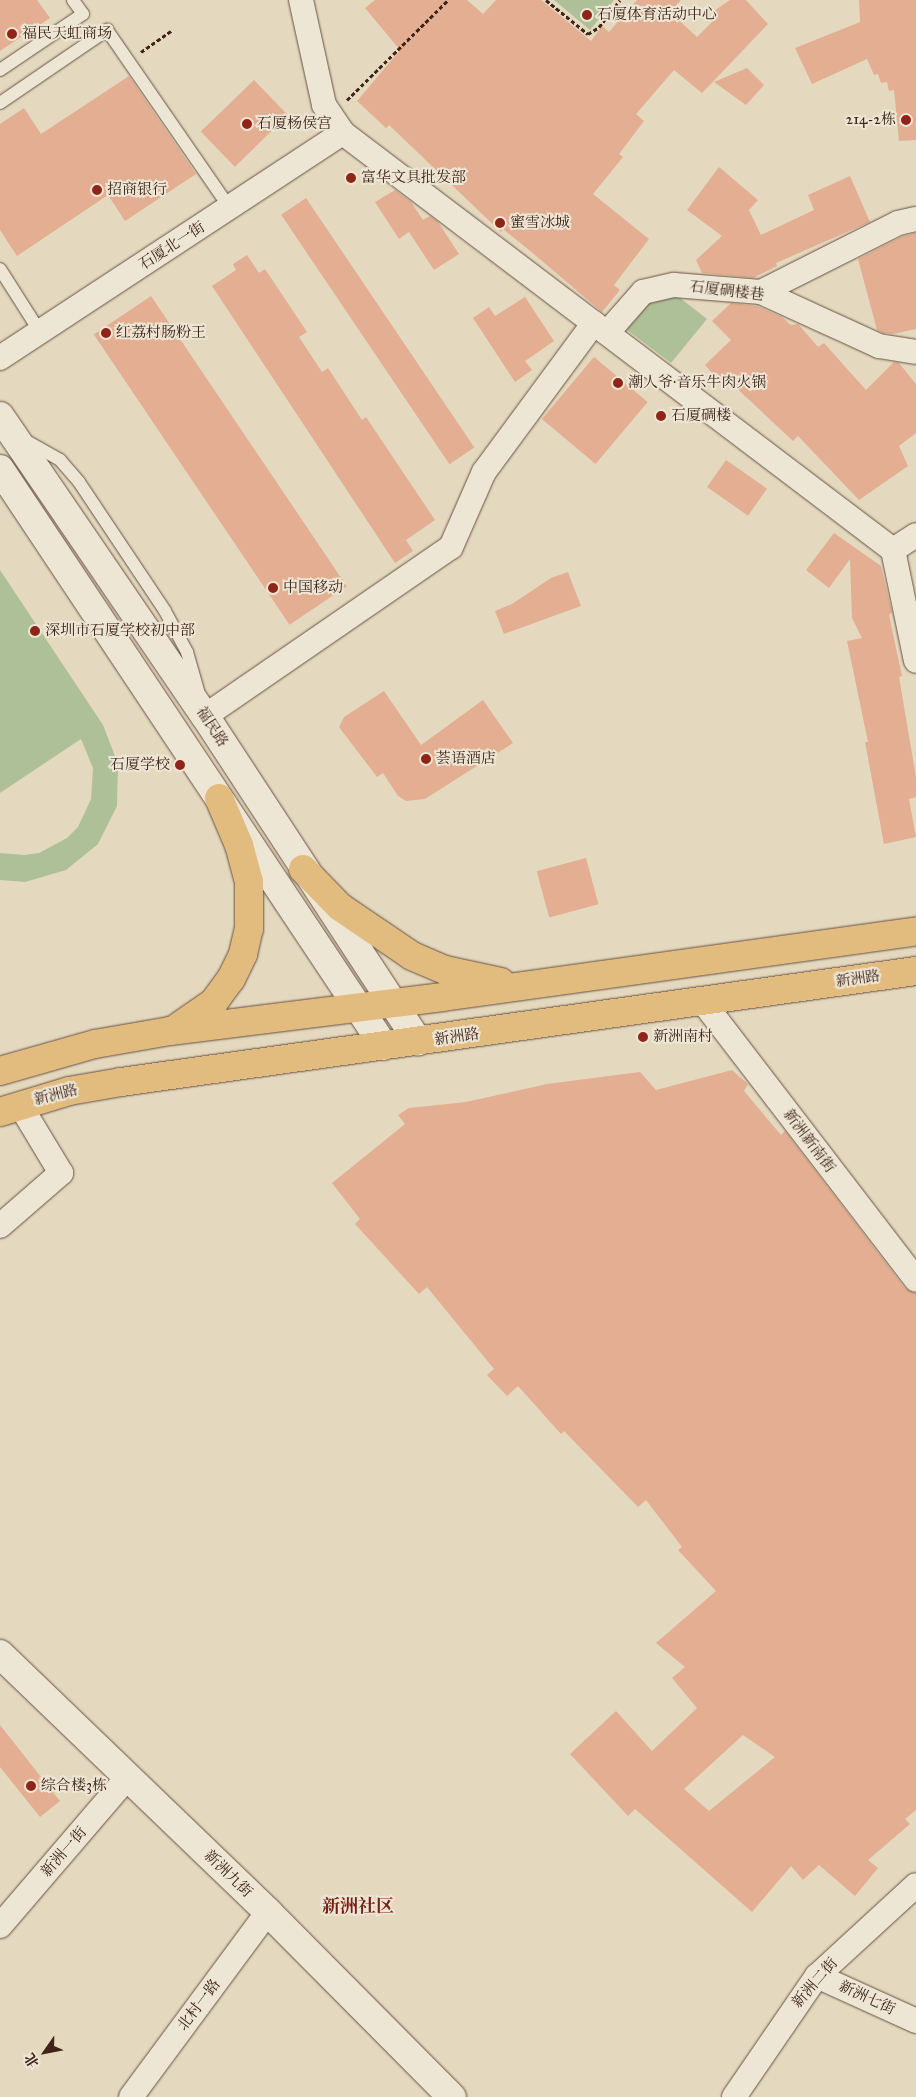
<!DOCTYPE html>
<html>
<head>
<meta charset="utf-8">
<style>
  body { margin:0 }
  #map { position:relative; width:916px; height:2097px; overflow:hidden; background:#e4d9be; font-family:"IM FELL Great Primer","Noto Serif SC",serif }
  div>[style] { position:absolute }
  .green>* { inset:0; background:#aec097 }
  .building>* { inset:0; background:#e3ae92; transform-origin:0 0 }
  .path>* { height:3px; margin-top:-1.5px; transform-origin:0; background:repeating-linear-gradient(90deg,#3f2318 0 4px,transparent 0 6.5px) }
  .roads { filter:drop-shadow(0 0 1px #685042) drop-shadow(0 0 1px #685042) }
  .service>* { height:12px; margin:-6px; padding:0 6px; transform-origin:6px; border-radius:6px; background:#ede6d5 }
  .minor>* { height:24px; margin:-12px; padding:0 12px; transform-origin:12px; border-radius:12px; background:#ede6d5 }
  .tertiary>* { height:28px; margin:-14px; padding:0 14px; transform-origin:14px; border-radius:14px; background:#ede6d5 }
  .secondary>* { height:28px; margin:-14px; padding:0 14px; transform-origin:14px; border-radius:14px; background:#ede6d5 }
  .primary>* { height:28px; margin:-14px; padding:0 14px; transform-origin:14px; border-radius:14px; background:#e2bc7f }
  .dots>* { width:14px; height:14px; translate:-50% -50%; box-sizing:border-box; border:2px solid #ede6d5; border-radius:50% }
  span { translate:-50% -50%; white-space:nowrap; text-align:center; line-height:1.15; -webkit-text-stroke:4px #ede6d5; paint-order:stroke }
  .poi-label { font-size:15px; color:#3f2318 }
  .left { translate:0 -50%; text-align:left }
  .right { translate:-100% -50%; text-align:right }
  .street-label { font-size:15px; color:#3f2318 }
  .quarter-label { font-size:18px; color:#7a1f14; font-weight:700 }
  .north { position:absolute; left:20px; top:2027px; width:50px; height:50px; -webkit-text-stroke:4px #ede6d5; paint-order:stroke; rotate:237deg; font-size:14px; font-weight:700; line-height:20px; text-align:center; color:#3f2318 }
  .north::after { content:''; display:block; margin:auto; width:18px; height:22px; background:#3f2318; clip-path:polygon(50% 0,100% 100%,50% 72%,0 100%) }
</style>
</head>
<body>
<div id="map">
  <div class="green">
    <i style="clip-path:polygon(554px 0,614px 0,590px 30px)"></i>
    <i style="clip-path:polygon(675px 294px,707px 319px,671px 363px,622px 326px,638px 305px)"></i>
    <i style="clip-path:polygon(0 570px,103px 725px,118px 764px,117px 806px,98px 844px,66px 870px,25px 882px,0 880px,0 853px,24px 855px,39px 853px,67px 838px,78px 827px,91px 799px,93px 768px,81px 739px,0 793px)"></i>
  </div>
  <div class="building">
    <i style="clip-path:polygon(0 0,37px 0,50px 18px,0 51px)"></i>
    <i style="clip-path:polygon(375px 0,467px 0,483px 14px,496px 0,541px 0,591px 41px,602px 26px,609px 32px,637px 0,681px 0,670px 12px,697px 37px,716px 18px,714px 11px,730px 0,746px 0,768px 24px,702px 93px,674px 70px,636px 114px,644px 121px,619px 154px,623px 157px,593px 194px,649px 239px,614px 285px,620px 290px,602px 312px,535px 255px,503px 229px,501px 232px,389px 125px,386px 128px,357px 101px,400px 50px,365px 8px)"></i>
    <i style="clip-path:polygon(859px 0,916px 0,916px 140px,899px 141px,894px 90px,889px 91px,887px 82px,881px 83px,878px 74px,874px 75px,867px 59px,812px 84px,795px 48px,860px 22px)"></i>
    <i style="clip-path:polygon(747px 68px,764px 85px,746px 105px,714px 82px)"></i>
    <i style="clip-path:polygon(129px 76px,196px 174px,125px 221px,108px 195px,17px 256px,0 230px,0 124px,24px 108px,41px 134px)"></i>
    <i style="left:254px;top:80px;width:49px;height:74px;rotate:46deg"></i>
    <i style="clip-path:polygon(719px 167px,758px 200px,749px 210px,761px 235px,814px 210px,808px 195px,850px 176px,870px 222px,776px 263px,777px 266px,753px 278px,702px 273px,696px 260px,722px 236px,687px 210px)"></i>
    <i style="clip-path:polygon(395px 190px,411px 202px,423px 220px,430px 216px,438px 222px,459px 254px,434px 270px,409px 232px,399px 239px,375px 202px)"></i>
    <i style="left:306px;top:198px;width:301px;height:30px;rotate:56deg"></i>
    <i style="clip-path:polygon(916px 233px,916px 329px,893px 334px,883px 333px,877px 330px,858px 259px,903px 236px)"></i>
    <i style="clip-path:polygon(247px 255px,259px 273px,265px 269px,307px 332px,299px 337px,322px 372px,328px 368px,362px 420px,366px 417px,435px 520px,406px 540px,413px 551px,395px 563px,212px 286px,236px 270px,233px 264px)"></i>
    <i style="left:151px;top:296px;width:350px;height:69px;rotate:56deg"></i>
    <i style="clip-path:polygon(525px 297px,554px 341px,525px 361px,532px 370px,515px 382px,473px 318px,489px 307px,495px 316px)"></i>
    <i style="clip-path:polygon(731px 303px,757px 306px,782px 317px,791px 325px,798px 324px,818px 347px,824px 343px,866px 390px,894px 362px,899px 363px,916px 384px,916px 433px,899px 446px,908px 466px,859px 500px,798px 436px,793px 441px,730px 382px,724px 387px,705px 365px,731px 340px,712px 321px)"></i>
    <i style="left:594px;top:357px;width:70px;height:81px;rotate:40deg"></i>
    <i style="left:726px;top:460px;width:50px;height:33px;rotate:35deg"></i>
    <i style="clip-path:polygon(834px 533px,881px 566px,892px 612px,889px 615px,902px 676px,899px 677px,916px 777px,916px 797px,909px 799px,916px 837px,884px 844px,865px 742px,868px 742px,847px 641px,862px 638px,852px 618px,850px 559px,829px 588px,806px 570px)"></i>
    <i style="clip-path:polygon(568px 572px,581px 606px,504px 634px,495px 611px,512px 604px,551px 578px)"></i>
    <i style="clip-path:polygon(384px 691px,421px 745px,483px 700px,513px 743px,425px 799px,406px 801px,398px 796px,383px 773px,377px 777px,339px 727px,344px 717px)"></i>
    <i style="left:586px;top:858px;width:48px;height:51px;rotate:75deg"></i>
    <i style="clip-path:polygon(evenodd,732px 1070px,748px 1084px,744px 1091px,781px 1135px,785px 1131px,905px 1288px,916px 1293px,916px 1810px,905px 1819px,910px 1824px,868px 1860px,878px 1868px,855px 1896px,819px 1865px,803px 1880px,791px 1866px,752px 1912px,635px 1809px,628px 1816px,570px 1754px,616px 1711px,652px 1751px,697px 1708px,672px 1678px,685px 1667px,656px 1643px,716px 1591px,678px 1550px,682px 1547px,646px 1500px,638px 1507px,564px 1431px,561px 1434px,518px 1386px,507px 1396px,487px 1375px,494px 1369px,427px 1287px,419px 1294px,355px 1224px,360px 1219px,332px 1183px,405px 1124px,398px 1115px,409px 1108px,466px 1102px,547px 1084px,640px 1072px,656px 1090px,732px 1070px,743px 1735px,775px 1757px,709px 1811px,684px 1789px,743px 1735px)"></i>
    <i style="clip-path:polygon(0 1725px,60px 1801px,40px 1817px,0 1767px)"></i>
  </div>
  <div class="path">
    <i style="left:546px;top:0;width:54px;rotate:39deg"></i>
    <i style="left:588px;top:34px;width:13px;rotate:-32deg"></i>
    <i style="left:599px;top:27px;width:34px;rotate:-52deg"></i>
    <i style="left:141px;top:52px;width:37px;rotate:-35deg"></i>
    <i style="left:347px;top:100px;width:142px;rotate:-44.7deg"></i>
  </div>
  <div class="roads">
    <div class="service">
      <i style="left:0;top:70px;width:100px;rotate:-34deg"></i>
      <i style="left:83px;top:14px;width:17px;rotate:-126deg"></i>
      <i style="left:0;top:103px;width:130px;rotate:-34.3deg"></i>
      <i style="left:107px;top:30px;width:216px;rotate:55.4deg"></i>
      <i style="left:0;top:269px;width:75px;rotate:57.6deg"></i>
      <i style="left:21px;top:438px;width:45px;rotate:29.4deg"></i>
      <i style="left:60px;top:460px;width:29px;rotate:49deg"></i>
      <i style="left:79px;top:482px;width:155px;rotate:56.3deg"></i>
      <i style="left:165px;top:611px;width:47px;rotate:61.8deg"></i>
      <i style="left:187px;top:652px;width:40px;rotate:74deg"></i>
    </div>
    <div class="minor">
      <i style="left:301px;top:0;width:107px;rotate:77.6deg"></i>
      <i style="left:324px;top:105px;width:34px;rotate:56deg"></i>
      <i style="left:343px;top:133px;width:690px;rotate:37.17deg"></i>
      <i style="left:893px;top:550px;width:113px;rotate:78.3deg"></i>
      <i style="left:761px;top:292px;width:153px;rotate:-26.7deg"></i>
      <i style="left:898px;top:223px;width:18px;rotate:-13deg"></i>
      <i style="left:607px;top:333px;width:55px;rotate:-48.7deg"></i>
      <i style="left:643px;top:292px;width:32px;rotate:-13deg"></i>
      <i style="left:674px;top:285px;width:87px;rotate:4.6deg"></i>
      <i style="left:761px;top:292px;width:130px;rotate:24.6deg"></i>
      <i style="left:879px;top:346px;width:37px;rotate:9deg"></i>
      <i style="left:0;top:358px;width:410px;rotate:-33.3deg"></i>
      <i style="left:893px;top:550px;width:27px;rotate:-33deg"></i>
      <i style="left:205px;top:716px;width:298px;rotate:-34.5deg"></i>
      <i style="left:451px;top:547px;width:82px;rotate:-66.3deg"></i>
      <i style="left:484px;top:472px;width:185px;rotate:-53.6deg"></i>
      <i style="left:703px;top:1002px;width:350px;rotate:52.5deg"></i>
      <i style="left:0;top:1226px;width:81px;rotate:-41deg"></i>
      <i style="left:61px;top:1173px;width:79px;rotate:-121.1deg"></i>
      <i style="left:0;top:1926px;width:195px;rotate:-49.4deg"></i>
      <i style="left:817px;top:1976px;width:109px;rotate:24.4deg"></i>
      <i style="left:131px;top:2097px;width:230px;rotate:-53.5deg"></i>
      <i style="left:734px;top:2097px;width:147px;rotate:-55.6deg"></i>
      <i style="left:817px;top:1976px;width:134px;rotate:-42.6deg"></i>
    </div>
    <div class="tertiary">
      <i style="left:0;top:1654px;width:372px;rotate:43.9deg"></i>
      <i style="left:268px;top:1912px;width:261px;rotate:45.2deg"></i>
    </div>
    <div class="secondary">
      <i style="left:0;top:416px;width:363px;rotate:55.7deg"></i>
      <i style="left:205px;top:716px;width:389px;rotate:56.8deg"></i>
      <i style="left:0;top:469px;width:693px;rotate:56.36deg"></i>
    </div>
    <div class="primary">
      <i style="left:303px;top:869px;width:53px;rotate:45.8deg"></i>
      <i style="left:340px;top:907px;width:87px;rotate:34.2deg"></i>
      <i style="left:412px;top:956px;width:36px;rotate:23deg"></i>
      <i style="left:445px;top:970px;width:57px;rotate:12.1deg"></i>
      <i style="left:178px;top:1027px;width:44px;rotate:-34.8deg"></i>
      <i style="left:214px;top:1002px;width:29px;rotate:-54deg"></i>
      <i style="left:231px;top:979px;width:28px;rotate:-64deg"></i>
      <i style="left:243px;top:954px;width:26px;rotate:-77deg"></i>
      <i style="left:249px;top:929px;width:47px;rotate:-90deg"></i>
      <i style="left:249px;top:882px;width:38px;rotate:-105deg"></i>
      <i style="left:239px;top:845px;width:51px;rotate:-113.1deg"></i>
      <i style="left:0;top:1071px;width:99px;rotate:-15.9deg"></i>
      <i style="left:95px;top:1044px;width:76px;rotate:-9.8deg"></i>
      <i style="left:170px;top:1031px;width:275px;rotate:-7.1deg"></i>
      <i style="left:443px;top:997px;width:478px;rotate:-7.9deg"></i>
      <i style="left:0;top:1112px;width:72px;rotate:-16.9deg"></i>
      <i style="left:69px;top:1091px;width:53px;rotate:-9.8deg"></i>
      <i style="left:121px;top:1082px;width:803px;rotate:-7.95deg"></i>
    </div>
  </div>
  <div class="dots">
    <i style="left:587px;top:15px;background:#8f2418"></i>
    <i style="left:12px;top:34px;background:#8f2418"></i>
    <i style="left:906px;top:120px;background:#8f2418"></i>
    <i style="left:247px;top:124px;background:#8f2418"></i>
    <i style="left:351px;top:178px;background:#8f2418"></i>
    <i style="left:97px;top:190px;background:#8f2418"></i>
    <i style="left:500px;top:223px;background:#8f2418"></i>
    <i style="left:106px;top:333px;background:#8f2418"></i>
    <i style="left:618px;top:383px;background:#8f2418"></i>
    <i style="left:661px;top:416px;background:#8f2418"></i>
    <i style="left:273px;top:588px;background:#8f2418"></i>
    <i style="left:35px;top:631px;background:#8f2418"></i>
    <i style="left:426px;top:759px;background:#8f2418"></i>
    <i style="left:180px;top:765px;background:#8f2418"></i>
    <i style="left:643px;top:1037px;background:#8f2418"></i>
    <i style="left:31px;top:1786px;background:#8f2418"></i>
  </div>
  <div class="poi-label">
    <span class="left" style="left:597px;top:15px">石厦体育活动中心</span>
    <span class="left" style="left:22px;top:34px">福民天虹商场</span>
    <span class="right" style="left:896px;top:120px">214-2栋</span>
    <span class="left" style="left:257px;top:124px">石厦杨侯宫</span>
    <span class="left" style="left:361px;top:178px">富华文具批发部</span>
    <span class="left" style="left:107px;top:190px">招商银行</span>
    <span class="left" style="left:510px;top:223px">蜜雪冰城</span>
    <span class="left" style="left:116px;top:333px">红荔村肠粉王</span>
    <span class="left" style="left:628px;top:383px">潮人爷·音乐牛肉火锅</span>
    <span class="left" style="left:671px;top:416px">石厦碉楼</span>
    <span class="left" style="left:283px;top:588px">中国移动</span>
    <span class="left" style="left:45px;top:631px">深圳市石厦学校初中部</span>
    <span class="left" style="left:436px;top:759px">荟语酒店</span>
    <span class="right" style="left:170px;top:765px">石厦学校</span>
    <span class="left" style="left:653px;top:1037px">新洲南村</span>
    <span class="left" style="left:41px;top:1786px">综合楼3栋</span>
  </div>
  <div class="street-label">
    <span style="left:172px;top:246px;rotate:-33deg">石厦北一街</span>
    <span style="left:727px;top:291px;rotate:7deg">石厦碉楼巷</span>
    <span style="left:212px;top:727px;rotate:57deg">福民路</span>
    <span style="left:858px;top:979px;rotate:-8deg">新洲路</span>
    <span style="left:457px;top:1037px;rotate:-8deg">新洲路</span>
    <span style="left:56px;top:1095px;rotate:-14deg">新洲路</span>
    <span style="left:809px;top:1141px;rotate:53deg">新洲新南街</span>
    <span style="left:64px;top:1852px;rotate:-49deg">新洲一街</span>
    <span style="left:228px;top:1874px;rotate:44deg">新洲九街</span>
    <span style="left:815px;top:1983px;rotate:-49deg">新洲二街</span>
    <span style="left:867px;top:1998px;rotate:25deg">新洲七街</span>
    <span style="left:199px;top:2005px;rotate:-53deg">北村一路</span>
  </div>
  <div class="quarter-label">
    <span style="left:358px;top:1906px">新洲社区</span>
  </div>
  <div class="north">北</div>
</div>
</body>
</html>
